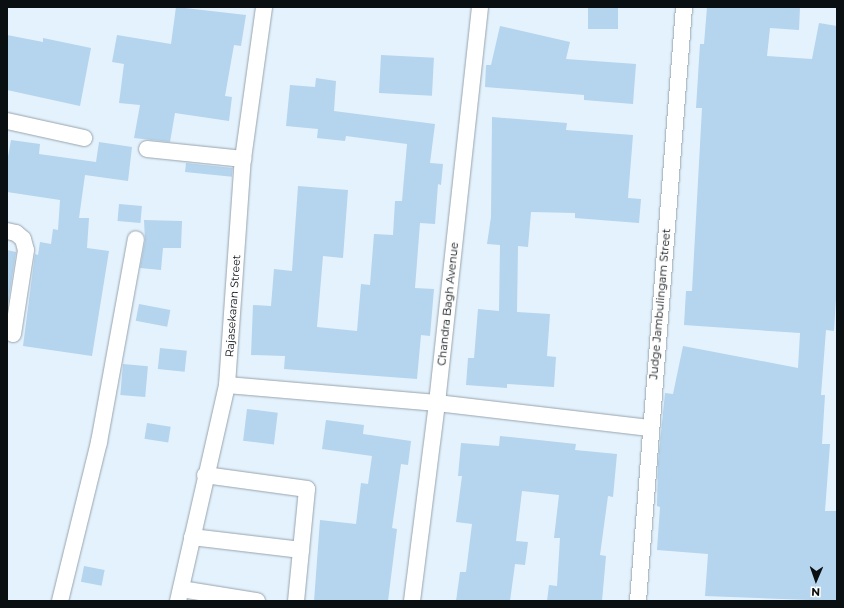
<!DOCTYPE html>
<html>
<head>
<meta charset="utf-8">
<style>
  body { margin:0 }
  #map { position:relative; width:844px; height:608px; overflow:hidden; background:#e4f2fd; font-family:Montserrat,sans-serif }
  div>[style] { position:absolute }
  .building>* { inset:0; background:#b5d4ed; transform-origin:0 0 }
  .roads { filter:drop-shadow(0 0 1px #97a4ae) drop-shadow(0 0 1px #97a4ae) }
  .street>* { height:16px; margin:-8px; padding:0 8px; transform-origin:8px; border-radius:8px; background:#fff }
  span { translate:-50% -50%; white-space:nowrap; text-align:center; line-height:1.15; -webkit-text-stroke:3.5px #fdfdfd; paint-order:stroke }
  .street-label { font-size:11px; color:#0a0f12 }
  .frame { position:absolute; inset:0; border:8px solid #0a0f12; pointer-events:none }
  .north { position:absolute; left:796px; top:560px; width:40px; height:40px; -webkit-text-stroke:3px #fdfdfd; paint-order:stroke; rotate:182deg; font-size:11px; font-weight:700; line-height:16px; text-align:center; color:#0a0f12 }
  .north::after { content:''; display:block; margin:auto; width:14px; height:18px; background:#0a0f12; clip-path:polygon(50% 0,100% 100%,50% 72%,0 100%) }
</style>
</head>
<body>
<div id="map">
  <div class="building">
    <i style="clip-path:polygon(176px 7px,246px 15px,241px 46px,234px 45px,225px 96px,232px 97px,229px 121px,175px 113px,170px 142px,134px 138px,140px 105px,119px 103px,124px 64px,112px 62px,117px 35px,171px 44px)"></i>
    <i style="left:588px;top:7px;width:30px;height:22px"></i>
    <i style="clip-path:polygon(707px 7px,800px 7px,799px 30px,770px 28px,767px 56px,812px 59px,819px 23px,837px 26px,837px 282px,834px 331px,826px 330px,821px 395px,825px 395px,822px 444px,830px 444px,825px 511px,837px 511px,837px 601px,705px 596px,708px 554px,657px 550px,660px 507px,657px 506px,658px 462px,665px 393px,673px 394px,683px 346px,798px 368px,800px 333px,684px 325px,686px 291px,692px 291px,702px 108px,696px 108px,700px 44px,704px 44px)"></i>
    <i style="clip-path:polygon(500px 26px,570px 42px,566px 59px,636px 64px,633px 104px,584px 100px,584px 95px,485px 87px,486px 65px,491px 65px)"></i>
    <i style="clip-path:polygon(7px 35px,43px 42px,43px 38px,91px 48px,80px 106px,7px 90px)"></i>
    <i style="left:381px;top:55px;width:53px;height:38px;rotate:3deg"></i>
    <i style="clip-path:polygon(316px 78px,336px 81px,334px 111px,435px 124px,430px 163px,443px 164px,441px 185px,438px 184px,435px 224px,420px 223px,415px 288px,434px 289px,430px 336px,421px 335px,417px 379px,284px 369px,285px 356px,251px 355px,253px 305px,271px 306px,274px 269px,292px 271px,298px 186px,348px 190px,343px 258px,323px 256px,317px 327px,357px 331px,361px 284px,370px 285px,374px 234px,393px 235px,395px 201px,402px 201px,407px 144px,346px 136px,345px 141px,317px 138px,318px 129px,286px 126px,290px 85px,315px 87px)"></i>
    <i style="clip-path:polygon(492px 117px,567px 123px,566px 130px,633px 135px,628px 198px,641px 199px,639px 223px,575px 218px,575px 213px,531px 212px,528px 247px,518px 246px,517px 312px,550px 314px,547px 356px,556px 357px,554px 387px,507px 384px,507px 388px,466px 385px,468px 358px,474px 358px,478px 309px,499px 311px,500px 245px,487px 244px,491px 217px)"></i>
    <i style="clip-path:polygon(11px 140px,40px 144px,39px 154px,96px 162px,99px 142px,132px 147px,128px 181px,85px 175px,79px 218px,89px 218px,87px 248px,109px 251px,92px 356px,23px 346px,35px 254px,38px 255px,40px 242px,51px 244px,53px 229px,58px 230px,60px 200px,7px 192px,7px 162px)"></i>
    <i style="left:186px;top:163px;width:47px;height:9px;rotate:6deg"></i>
    <i style="left:119px;top:204px;width:23px;height:17px;rotate:5deg"></i>
    <i style="clip-path:polygon(144px 220px,182px 221px,181px 248px,163px 248px,161px 270px,140px 268px,145px 241px)"></i>
    <i style="clip-path:polygon(7px 250px,16px 252px,7px 311px)"></i>
    <i style="left:139px;top:304px;width:32px;height:17px;rotate:11deg"></i>
    <i style="left:160px;top:348px;width:27px;height:21px;rotate:6deg"></i>
    <i style="left:123px;top:364px;width:25px;height:31px;rotate:5deg"></i>
    <i style="left:247px;top:409px;width:31px;height:32px;rotate:7deg"></i>
    <i style="clip-path:polygon(326px 420px,364px 425px,363px 434px,411px 441px,408px 465px,401px 464px,392px 528px,397px 529px,388px 601px,314px 601px,320px 520px,356px 524px,361px 483px,368px 484px,372px 456px,322px 449px)"></i>
    <i style="left:147px;top:423px;width:24px;height:16px;rotate:9deg"></i>
    <i style="clip-path:polygon(500px 436px,576px 444px,575px 450px,617px 454px,613px 497px,608px 496px,600px 555px,606px 556px,602px 601px,547px 601px,549px 585px,557px 586px,560px 538px,554px 538px,559px 495px,522px 491px,516px 541px,528px 542px,525px 565px,515px 564px,510px 601px,456px 601px,460px 572px,466px 572px,472px 524px,456px 522px,462px 476px,458px 476px,461px 443px,499px 446px)"></i>
    <i style="left:84px;top:566px;width:21px;height:16px;rotate:11deg"></i>
  </div>
  <div class="roads">
    <div class="street">
      <i style="left:7px;top:121px;width:79px;rotate:12.4deg"></i>
      <i style="left:147px;top:149px;width:97px;rotate:5.9deg"></i>
      <i style="left:7px;top:231px;width:9px;rotate:13deg"></i>
      <i style="left:16px;top:233px;width:9px;rotate:41deg"></i>
      <i style="left:23px;top:239px;width:11px;rotate:75deg"></i>
      <i style="left:26px;top:250px;width:85px;rotate:98.8deg"></i>
      <i style="left:227px;top:385px;width:211px;rotate:4.9deg"></i>
      <i style="left:437px;top:403px;width:214px;rotate:6.7deg"></i>
      <i style="left:205px;top:475px;width:103px;rotate:7.8deg"></i>
      <i style="left:307px;top:489px;width:113px;rotate:95.6deg"></i>
      <i style="left:192px;top:537px;width:110px;rotate:6.8deg"></i>
      <i style="left:181px;top:589px;width:77px;rotate:9deg"></i>
      <i style="left:60px;top:601px;width:164px;rotate:-76.2deg"></i>
      <i style="left:99px;top:442px;width:206px;rotate:-79.7deg"></i>
      <i style="left:178px;top:601px;width:221px;rotate:-77.2deg"></i>
      <i style="left:227px;top:385px;width:227px;rotate:-86deg"></i>
      <i style="left:243px;top:159px;width:153px;rotate:-82.1deg"></i>
      <i style="left:412px;top:601px;width:200px;rotate:-82.8deg"></i>
      <i style="left:437px;top:403px;width:398px;rotate:-83.8deg"></i>
      <i style="left:638px;top:601px;width:596px;rotate:-85.57deg"></i>
    </div>
  </div>
  <div class="street-label">
    <span style="left:448px;top:304px;rotate:-84deg">Chandra Bagh Avenue</span>
    <span style="left:660px;top:304px;rotate:-85deg">Judge Jambulingam Street</span>
    <span style="left:233px;top:306px;rotate:-86deg">Rajasekaran Street</span>
  </div>
  <div class="frame"></div>
  <div class="north">N</div>
</div>
</body>
</html>
